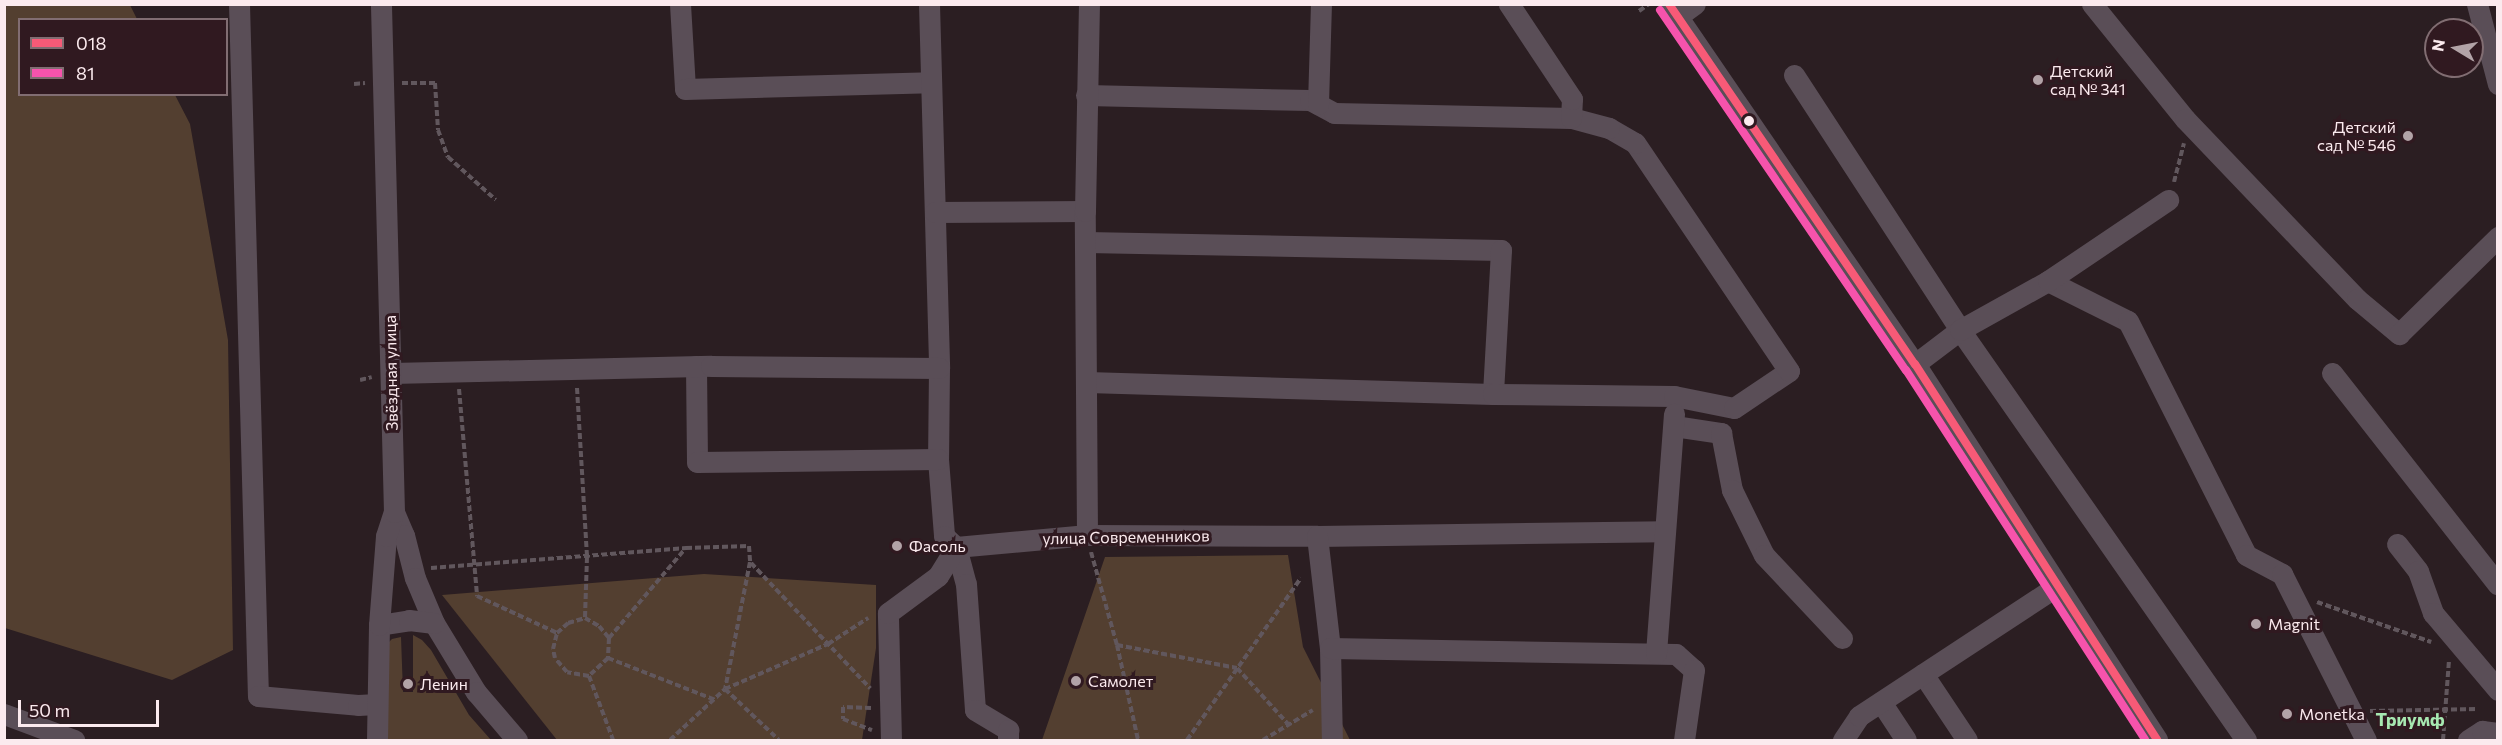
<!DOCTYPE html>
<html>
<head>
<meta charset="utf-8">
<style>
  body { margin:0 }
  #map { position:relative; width:2502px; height:745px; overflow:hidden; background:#2b1e22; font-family:Commissioner,sans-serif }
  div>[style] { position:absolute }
  .green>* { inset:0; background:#533f30 }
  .path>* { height:4px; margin-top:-2px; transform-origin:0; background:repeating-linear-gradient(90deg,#61575d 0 6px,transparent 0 9px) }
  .minor>* { height:21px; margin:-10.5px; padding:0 10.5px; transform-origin:10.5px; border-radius:10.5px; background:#5a4e57 }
  .bus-1>* { height:8px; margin:-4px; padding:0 4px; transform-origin:4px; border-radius:4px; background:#f75a77 }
  .bus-2>* { height:8px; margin:-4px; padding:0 4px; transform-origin:4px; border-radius:4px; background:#f653ac }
  .dots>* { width:16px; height:16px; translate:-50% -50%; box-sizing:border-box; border:3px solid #301920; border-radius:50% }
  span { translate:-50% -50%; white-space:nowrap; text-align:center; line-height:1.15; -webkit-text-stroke:6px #301920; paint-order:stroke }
  .poi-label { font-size:16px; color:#fbeaee }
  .left { translate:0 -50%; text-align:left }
  .right { translate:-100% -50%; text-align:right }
  .street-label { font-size:16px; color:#fbeaee }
  .neighbourhood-label { font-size:18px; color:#a7e8b1; font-weight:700 }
  .frame { position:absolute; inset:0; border:6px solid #fbeaee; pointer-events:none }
  .legend { position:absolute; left:18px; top:18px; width:210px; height:78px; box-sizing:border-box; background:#301920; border:2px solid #816d72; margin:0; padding:8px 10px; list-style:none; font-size:18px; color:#fbeaee }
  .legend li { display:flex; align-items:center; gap:12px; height:30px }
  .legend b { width:30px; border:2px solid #816d72 }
  .north { position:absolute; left:2424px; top:18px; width:60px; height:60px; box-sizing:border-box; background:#301920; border:2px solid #816d72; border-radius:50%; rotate:280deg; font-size:16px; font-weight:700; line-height:24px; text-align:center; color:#fbeaee }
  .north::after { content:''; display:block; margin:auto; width:21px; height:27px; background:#b2a3a7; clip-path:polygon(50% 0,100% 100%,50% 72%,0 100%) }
  .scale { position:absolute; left:18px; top:700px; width:141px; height:27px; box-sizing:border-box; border:3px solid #fbeaee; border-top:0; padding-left:8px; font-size:18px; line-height:21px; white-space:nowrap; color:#fbeaee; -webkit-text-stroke:4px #301920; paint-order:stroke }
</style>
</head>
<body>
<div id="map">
  <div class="green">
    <i style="clip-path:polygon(4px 5px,130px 5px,137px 19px,20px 20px,20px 94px,175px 95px,190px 124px,228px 340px,233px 650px,172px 680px,5px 628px)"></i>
    <i style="clip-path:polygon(1288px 555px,1303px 647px,1350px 740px,1042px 740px,1105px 557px)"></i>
    <i style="clip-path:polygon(704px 574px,876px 585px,876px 648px,862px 740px,557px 740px,442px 595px)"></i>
    <i style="clip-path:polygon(413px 635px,422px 640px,431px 650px,469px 715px,491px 740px,384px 740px,384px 647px,392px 639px,401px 637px,403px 692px,413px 692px)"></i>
  </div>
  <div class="path">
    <i style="left:1639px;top:11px;width:12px;rotate:-35deg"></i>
    <i style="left:402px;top:83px;width:33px"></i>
    <i style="left:435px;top:83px;width:47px;rotate:86.3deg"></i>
    <i style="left:438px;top:130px;width:29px;rotate:70deg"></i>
    <i style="left:448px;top:157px;width:64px;rotate:41.9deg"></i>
    <i style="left:354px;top:84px;width:11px;rotate:-5deg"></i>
    <i style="left:2174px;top:182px;width:40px;rotate:-75.6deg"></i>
    <i style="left:360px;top:380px;width:12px;rotate:-14deg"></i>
    <i style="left:577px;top:388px;width:169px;rotate:86.6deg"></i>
    <i style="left:587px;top:557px;width:61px;rotate:91.9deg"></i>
    <i style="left:459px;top:389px;width:208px;rotate:85deg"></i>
    <i style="left:477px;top:596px;width:88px;rotate:24.8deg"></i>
    <i style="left:1091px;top:552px;width:97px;rotate:74.4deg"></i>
    <i style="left:1117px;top:645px;width:97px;rotate:77.5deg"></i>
    <i style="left:751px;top:563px;width:173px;rotate:46.4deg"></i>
    <i style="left:431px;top:568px;width:256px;rotate:-4.5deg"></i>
    <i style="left:686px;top:548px;width:63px;rotate:-1.8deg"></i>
    <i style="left:749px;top:546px;width:16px;rotate:86deg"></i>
    <i style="left:750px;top:562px;width:129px;rotate:101.1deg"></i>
    <i style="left:725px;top:689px;width:74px;rotate:43.4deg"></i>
    <i style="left:2317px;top:602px;width:121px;rotate:19.3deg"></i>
    <i style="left:585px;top:618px;width:16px;rotate:30deg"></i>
    <i style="left:599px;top:626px;width:16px;rotate:50deg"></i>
    <i style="left:609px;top:638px;width:20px;rotate:93deg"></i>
    <i style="left:608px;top:658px;width:26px;rotate:137deg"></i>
    <i style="left:589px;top:676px;width:22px;rotate:-170deg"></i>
    <i style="left:567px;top:672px;width:18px;rotate:-131deg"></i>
    <i style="left:555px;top:658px;width:9px;rotate:-103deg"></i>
    <i style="left:553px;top:649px;width:16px;rotate:-76deg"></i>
    <i style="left:557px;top:633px;width:15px;rotate:-42deg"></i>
    <i style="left:568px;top:623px;width:18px;rotate:-16deg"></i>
    <i style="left:609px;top:638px;width:118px;rotate:-49.5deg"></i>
    <i style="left:1117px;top:645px;width:122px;rotate:10.9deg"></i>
    <i style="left:1237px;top:668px;width:76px;rotate:47.7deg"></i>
    <i style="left:608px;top:658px;width:115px;rotate:21.4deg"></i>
    <i style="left:589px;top:676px;width:68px;rotate:69.4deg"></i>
    <i style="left:871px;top:708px;width:28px;rotate:-178deg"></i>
    <i style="left:843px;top:707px;width:12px;rotate:90deg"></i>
    <i style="left:843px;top:719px;width:31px;rotate:21deg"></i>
    <i style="left:2370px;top:711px;width:108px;rotate:-1.1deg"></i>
    <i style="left:670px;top:740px;width:75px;rotate:-42.8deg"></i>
    <i style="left:725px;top:689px;width:112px;rotate:-23.6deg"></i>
    <i style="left:828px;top:644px;width:48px;rotate:-33deg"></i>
    <i style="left:1187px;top:740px;width:198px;rotate:-54.9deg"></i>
    <i style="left:1263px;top:740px;width:58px;rotate:-31deg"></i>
    <i style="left:2443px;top:740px;width:80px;rotate:-85.7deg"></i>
  </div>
  <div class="minor">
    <i style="left:239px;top:4px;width:692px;rotate:88.43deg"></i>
    <i style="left:258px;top:696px;width:100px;rotate:5.1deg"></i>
    <i style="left:358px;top:705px;width:19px;rotate:-3deg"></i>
    <i style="left:680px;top:4px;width:85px;rotate:86.6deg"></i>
    <i style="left:685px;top:89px;width:245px;rotate:-1.6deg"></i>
    <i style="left:929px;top:4px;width:364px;rotate:88.4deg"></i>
    <i style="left:939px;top:368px;width:91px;rotate:90.6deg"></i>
    <i style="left:938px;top:459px;width:77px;rotate:85.5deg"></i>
    <i style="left:944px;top:536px;width:16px;rotate:43deg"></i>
    <i style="left:956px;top:547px;width:132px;rotate:-5.2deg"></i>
    <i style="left:1087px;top:535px;width:230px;rotate:0.2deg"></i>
    <i style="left:1317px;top:536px;width:347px;rotate:-0.8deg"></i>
    <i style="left:1669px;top:4px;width:436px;rotate:55.7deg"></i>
    <i style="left:1915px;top:364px;width:447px;rotate:57.2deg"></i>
    <i style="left:2092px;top:4px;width:148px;rotate:51deg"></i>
    <i style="left:2185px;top:119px;width:249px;rotate:46.3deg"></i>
    <i style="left:2357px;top:299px;width:55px;rotate:39.8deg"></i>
    <i style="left:2399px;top:334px;width:139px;rotate:-44.4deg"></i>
    <i style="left:2477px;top:4px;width:83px;rotate:75.3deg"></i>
    <i style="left:1677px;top:17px;width:22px;rotate:-36deg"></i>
    <i style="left:1794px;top:75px;width:304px;rotate:56.9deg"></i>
    <i style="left:1960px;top:330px;width:500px;rotate:55.1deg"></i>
    <i style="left:1086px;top:95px;width:224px;rotate:1.3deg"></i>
    <i style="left:1310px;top:100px;width:27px;rotate:28deg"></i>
    <i style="left:1334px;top:113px;width:237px;rotate:1.2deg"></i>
    <i style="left:1318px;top:104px;width:100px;rotate:-88.3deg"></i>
    <i style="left:935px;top:212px;width:150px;rotate:-0.4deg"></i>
    <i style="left:1086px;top:242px;width:415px;rotate:1.1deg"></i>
    <i style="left:1501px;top:250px;width:144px;rotate:93.2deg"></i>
    <i style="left:2048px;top:281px;width:89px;rotate:26.6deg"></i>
    <i style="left:2128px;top:321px;width:262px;rotate:63.2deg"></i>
    <i style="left:2246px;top:555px;width:41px;rotate:27.8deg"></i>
    <i style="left:2282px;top:574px;width:186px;rotate:63.2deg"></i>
    <i style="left:1915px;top:364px;width:56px;rotate:-37.1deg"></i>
    <i style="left:1960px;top:330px;width:101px;rotate:-29.1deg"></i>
    <i style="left:2048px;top:281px;width:145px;rotate:-34deg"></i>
    <i style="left:696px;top:366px;width:96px;rotate:89.4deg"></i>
    <i style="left:697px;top:462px;width:241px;rotate:-0.7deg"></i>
    <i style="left:392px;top:373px;width:319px;rotate:-1.3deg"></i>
    <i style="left:711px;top:366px;width:228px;rotate:0.5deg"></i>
    <i style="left:2332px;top:373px;width:269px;rotate:51.9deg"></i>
    <i style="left:1087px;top:382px;width:406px;rotate:1.7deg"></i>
    <i style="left:1493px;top:394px;width:181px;rotate:0.6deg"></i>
    <i style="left:1674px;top:396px;width:61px;rotate:11.3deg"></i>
    <i style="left:1734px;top:408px;width:66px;rotate:-33.9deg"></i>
    <i style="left:1789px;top:371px;width:275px;rotate:-124deg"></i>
    <i style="left:1635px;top:143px;width:30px;rotate:-150deg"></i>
    <i style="left:1609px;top:128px;width:39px;rotate:-165deg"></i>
    <i style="left:1571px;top:118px;width:19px;rotate:-87deg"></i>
    <i style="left:1572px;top:99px;width:114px;rotate:-123.6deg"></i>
    <i style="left:1674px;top:426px;width:48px;rotate:8.5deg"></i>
    <i style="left:1721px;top:433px;width:58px;rotate:79.1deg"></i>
    <i style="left:1732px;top:490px;width:72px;rotate:63.8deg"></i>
    <i style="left:1764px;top:555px;width:114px;rotate:46.8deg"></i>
    <i style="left:394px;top:512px;width:25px;rotate:67deg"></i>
    <i style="left:404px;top:535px;width:44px;rotate:75.7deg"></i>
    <i style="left:415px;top:578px;width:49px;rotate:67.1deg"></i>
    <i style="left:434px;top:623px;width:81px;rotate:58.7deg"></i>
    <i style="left:476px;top:692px;width:63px;rotate:49.5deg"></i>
    <i style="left:1087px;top:535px;width:324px;rotate:-90.4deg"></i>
    <i style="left:1085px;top:211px;width:207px;rotate:-88.9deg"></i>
    <i style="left:1317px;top:536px;width:113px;rotate:83.4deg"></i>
    <i style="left:1330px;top:648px;width:92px;rotate:88.8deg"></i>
    <i style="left:2397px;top:544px;width:34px;rotate:52deg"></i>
    <i style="left:2418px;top:571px;width:45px;rotate:70.3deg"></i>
    <i style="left:2433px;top:613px;width:101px;rotate:49.8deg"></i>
    <i style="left:956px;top:547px;width:38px;rotate:75deg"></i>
    <i style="left:966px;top:584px;width:126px;rotate:85.9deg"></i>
    <i style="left:975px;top:710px;width:39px;rotate:31deg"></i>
    <i style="left:1008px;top:730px;width:10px;rotate:90deg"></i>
    <i style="left:379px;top:625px;width:30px;rotate:-9deg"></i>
    <i style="left:409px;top:620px;width:25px;rotate:7deg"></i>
    <i style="left:1330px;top:648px;width:346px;rotate:1deg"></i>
    <i style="left:1676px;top:654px;width:24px;rotate:42deg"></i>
    <i style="left:1694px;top:670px;width:71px;rotate:98.1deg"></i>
    <i style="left:1656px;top:653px;width:240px;rotate:-85.7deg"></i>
    <i style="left:1923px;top:674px;width:79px;rotate:56.3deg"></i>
    <i style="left:1881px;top:702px;width:45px;rotate:56.7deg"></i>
    <i style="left:4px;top:714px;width:75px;rotate:20.4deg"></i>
    <i style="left:377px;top:740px;width:115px;rotate:-89deg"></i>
    <i style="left:379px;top:625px;width:89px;rotate:-85.5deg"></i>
    <i style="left:386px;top:536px;width:25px;rotate:-72deg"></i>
    <i style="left:394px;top:512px;width:508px;rotate:-91.47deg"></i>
    <i style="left:891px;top:740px;width:127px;rotate:-91.4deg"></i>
    <i style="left:888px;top:613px;width:62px;rotate:-36.5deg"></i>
    <i style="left:938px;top:576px;width:34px;rotate:-58deg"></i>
    <i style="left:1843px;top:740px;width:29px;rotate:-56deg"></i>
    <i style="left:1859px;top:716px;width:237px;rotate:-33.3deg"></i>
    <i style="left:2468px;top:740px;width:17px;rotate:-33deg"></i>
    <i style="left:2482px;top:731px;width:16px;rotate:7deg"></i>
  </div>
  <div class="bus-1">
    <i style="left:1669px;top:4px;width:436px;rotate:55.7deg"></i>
    <i style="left:1915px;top:364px;width:447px;rotate:57.2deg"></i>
  </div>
  <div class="bus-2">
    <i style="left:1660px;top:10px;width:436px;rotate:55.7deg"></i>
    <i style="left:1906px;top:370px;width:440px;rotate:57.1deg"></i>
  </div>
  <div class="dots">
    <i style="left:2038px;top:80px;background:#b2a3a7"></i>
    <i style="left:1749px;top:121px;background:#fbeaee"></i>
    <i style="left:2408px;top:136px;background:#b2a3a7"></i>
    <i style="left:897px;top:546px;background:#b2a3a7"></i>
    <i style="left:2256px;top:624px;background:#b2a3a7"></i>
    <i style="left:1076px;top:681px;background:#b2a3a7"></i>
    <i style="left:408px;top:684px;background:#b2a3a7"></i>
    <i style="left:2287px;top:714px;background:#b2a3a7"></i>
  </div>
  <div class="poi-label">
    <span class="left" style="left:2050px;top:80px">Детский<br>сад № 341</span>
    <span class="right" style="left:2396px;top:136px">Детский<br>сад № 546</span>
    <span class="left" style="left:909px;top:546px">Фасоль</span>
    <span class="left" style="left:2268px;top:624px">Magnit</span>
    <span class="left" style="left:1088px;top:681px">Самолет</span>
    <span class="left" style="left:420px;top:684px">Ленин</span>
    <span class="left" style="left:2299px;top:714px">Monetka</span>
  </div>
  <div class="street-label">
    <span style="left:391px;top:373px;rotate:-91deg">Звёздная улица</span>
    <span style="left:1126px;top:537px;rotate:-1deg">улица Современников</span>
  </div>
  <div class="neighbourhood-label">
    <span style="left:2410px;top:719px">Триумф</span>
  </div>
  <div class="frame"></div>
  <ul class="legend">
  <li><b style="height:8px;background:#f75a77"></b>018</li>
  <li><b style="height:8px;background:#f653ac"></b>81</li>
  </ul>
  <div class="north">N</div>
  <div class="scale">50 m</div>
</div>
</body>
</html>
